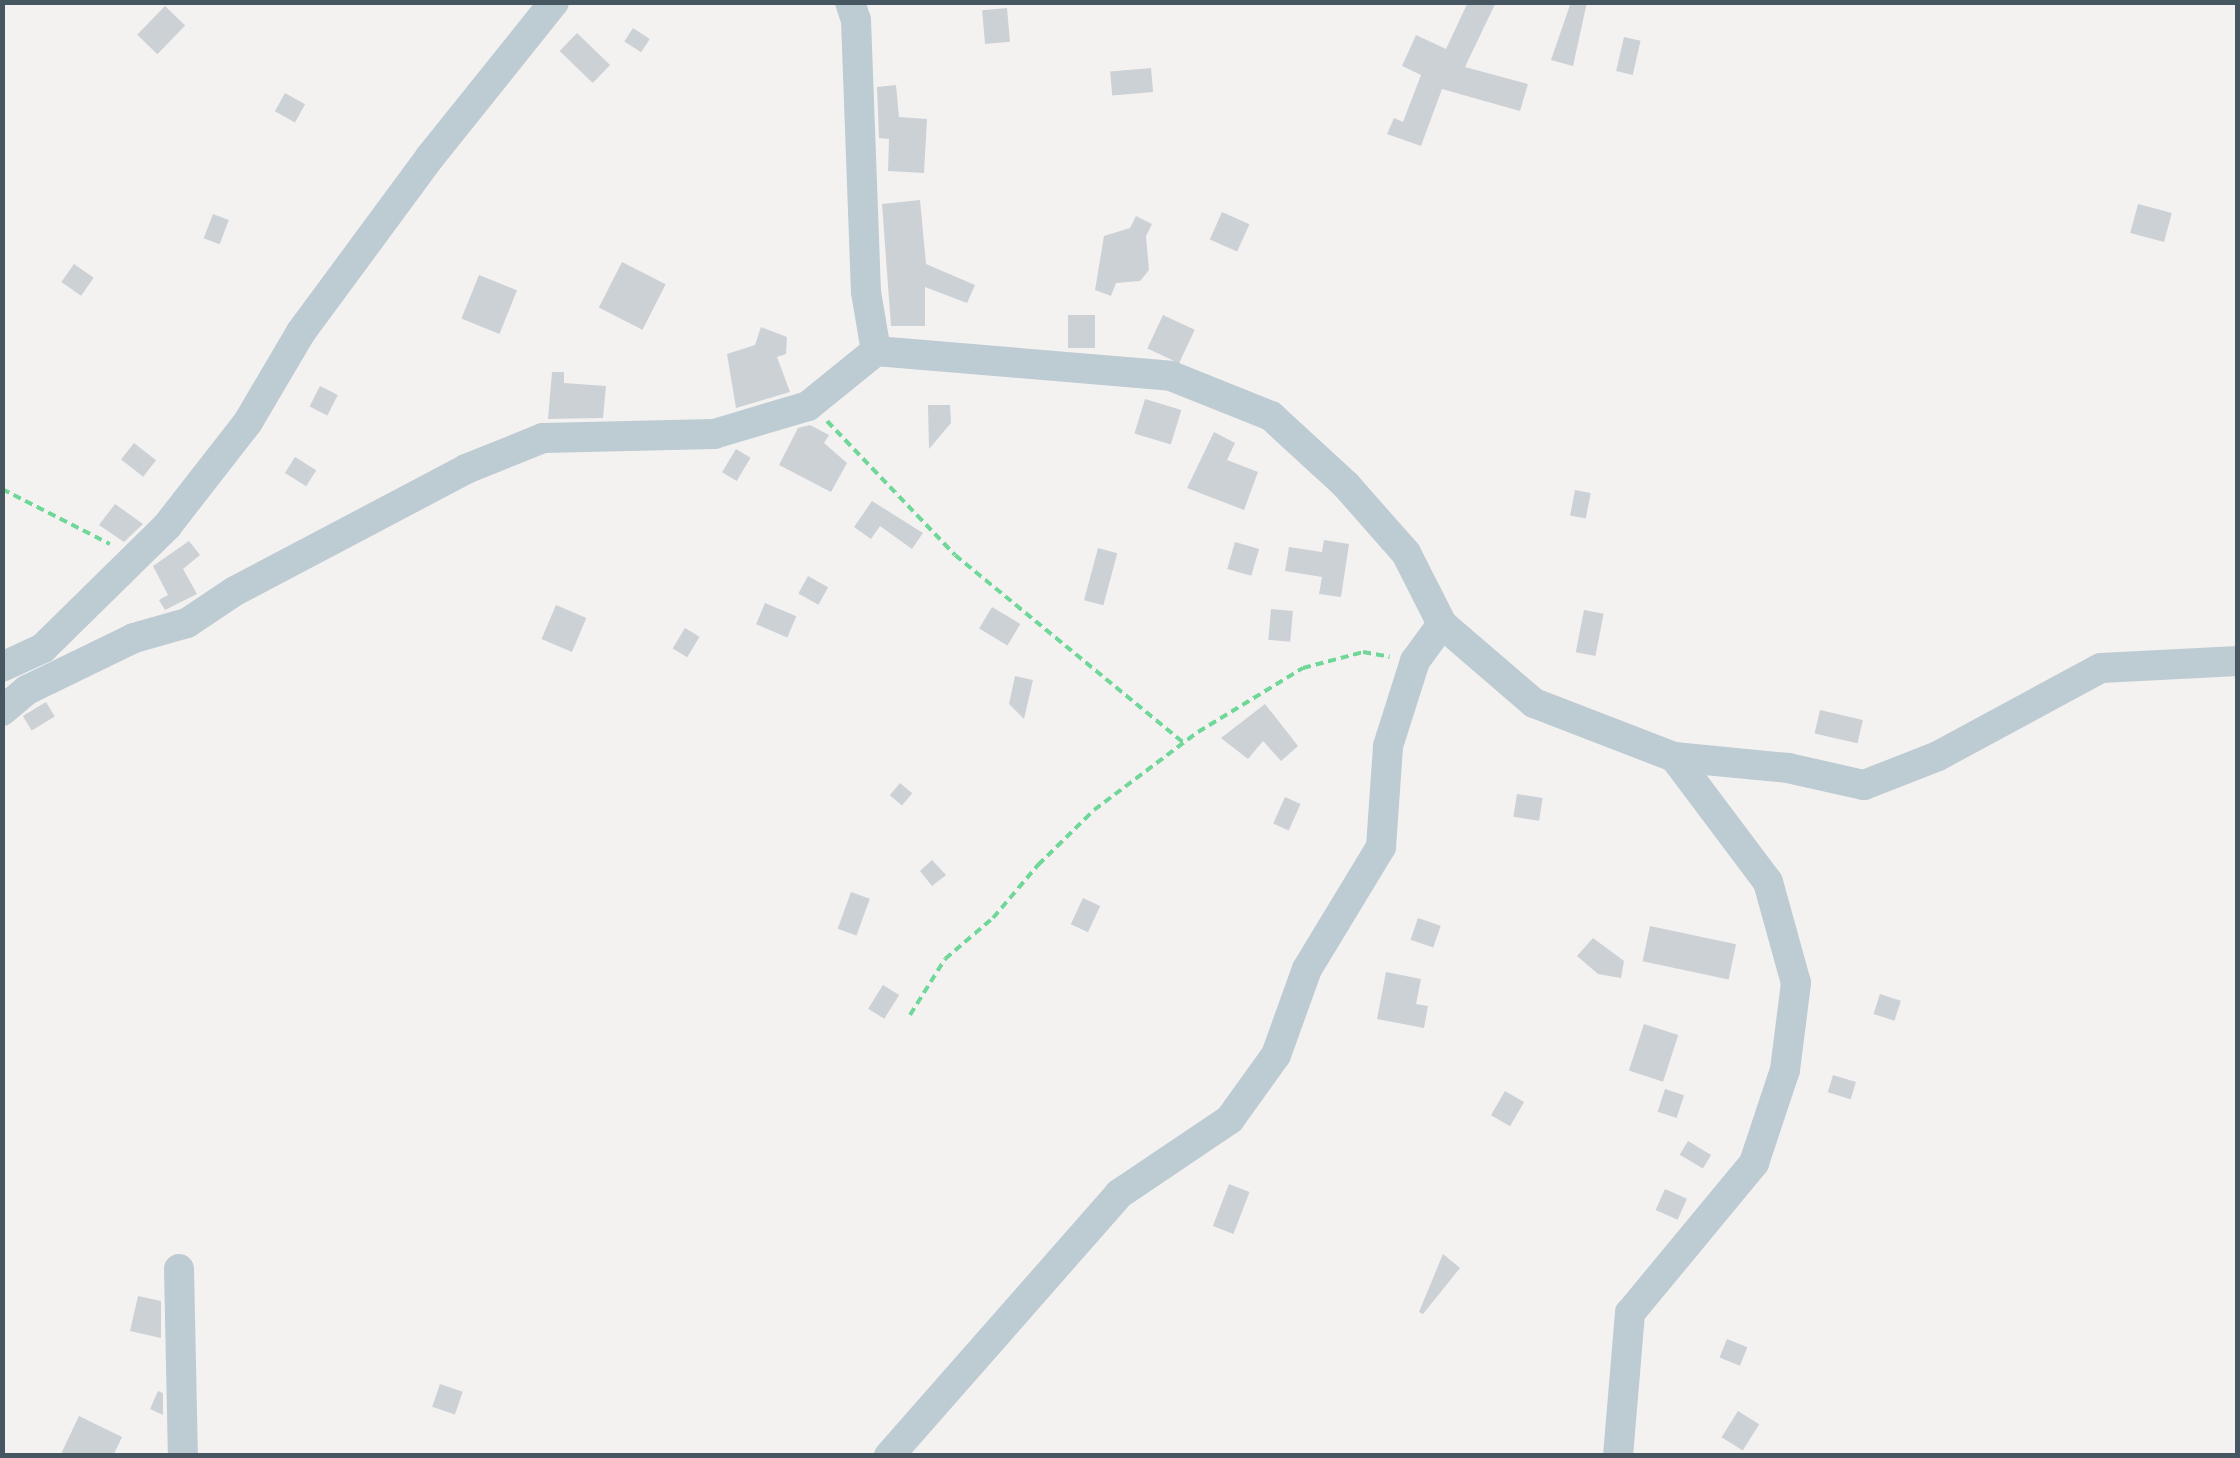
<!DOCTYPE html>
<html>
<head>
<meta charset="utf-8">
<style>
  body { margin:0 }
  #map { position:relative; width:2240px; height:1458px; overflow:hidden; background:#f4f1f1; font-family:Helvetica,sans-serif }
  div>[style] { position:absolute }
  .building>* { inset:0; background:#ccd1d6; transform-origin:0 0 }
  .path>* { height:4px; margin-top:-2px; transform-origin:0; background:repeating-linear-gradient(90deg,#6fd798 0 8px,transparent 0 13px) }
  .minor>* { height:30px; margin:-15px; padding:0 15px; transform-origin:15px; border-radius:15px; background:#bdcbd2 }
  span { translate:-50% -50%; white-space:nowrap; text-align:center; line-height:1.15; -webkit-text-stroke:8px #fff; paint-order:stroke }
  .frame { position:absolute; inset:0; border:5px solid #465761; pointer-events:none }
</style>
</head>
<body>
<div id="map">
  <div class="building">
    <i style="clip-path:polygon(1468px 2px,1496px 2px,1465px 67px,1528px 84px,1520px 111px,1442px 89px,1421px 146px,1387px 134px,1394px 118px,1403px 122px,1421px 75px,1402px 66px,1416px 35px,1446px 49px)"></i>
    <i style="clip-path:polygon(1571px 2px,1587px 2px,1573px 66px,1551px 60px)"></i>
    <i style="left:165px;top:6px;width:28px;height:40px;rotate:44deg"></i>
    <i style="left:1007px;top:8px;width:34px;height:25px;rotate:85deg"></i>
    <i style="left:633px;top:28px;width:20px;height:16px;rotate:33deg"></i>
    <i style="left:577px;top:33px;width:46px;height:25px;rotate:44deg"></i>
    <i style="left:1624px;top:37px;width:17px;height:35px;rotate:13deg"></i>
    <i style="left:1151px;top:68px;width:24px;height:41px;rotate:85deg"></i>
    <i style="clip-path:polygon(896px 85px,899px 117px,927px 119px,924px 173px,888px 171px,889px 139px,879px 138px,877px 87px)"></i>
    <i style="left:285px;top:93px;width:23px;height:21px;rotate:29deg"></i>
    <i style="clip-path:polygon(920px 200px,926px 264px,975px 285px,967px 303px,925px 287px,925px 326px,891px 326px,882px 204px)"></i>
    <i style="left:2138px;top:204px;width:35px;height:30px;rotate:15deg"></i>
    <i style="left:1222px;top:212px;width:30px;height:30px;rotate:24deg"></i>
    <i style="left:213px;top:214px;width:17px;height:26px;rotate:21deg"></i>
    <i style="clip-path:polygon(1136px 216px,1152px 224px,1146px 236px,1149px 270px,1140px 281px,1116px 283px,1111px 296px,1095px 290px,1104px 236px,1130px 228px)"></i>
    <i style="left:622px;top:262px;width:49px;height:51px;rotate:27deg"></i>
    <i style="left:74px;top:264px;width:24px;height:22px;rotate:35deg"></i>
    <i style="left:479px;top:275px;width:41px;height:47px;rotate:22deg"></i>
    <i style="left:1068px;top:315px;width:27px;height:33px"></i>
    <i style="left:1163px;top:315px;width:35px;height:37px;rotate:25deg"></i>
    <i style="clip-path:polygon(761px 327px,787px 337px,786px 354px,777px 357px,790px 392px,736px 408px,727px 354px,755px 345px)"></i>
    <i style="clip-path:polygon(552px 372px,564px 372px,564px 383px,606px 386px,603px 418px,548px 419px)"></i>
    <i style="left:320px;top:386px;width:20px;height:23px;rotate:27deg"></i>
    <i style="left:1145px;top:399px;width:38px;height:36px;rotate:17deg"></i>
    <i style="clip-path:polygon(928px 405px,950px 405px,951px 423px,929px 449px)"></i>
    <i style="clip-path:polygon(810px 425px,829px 435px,824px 443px,847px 463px,831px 492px,779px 465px,798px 428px)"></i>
    <i style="clip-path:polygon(1214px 432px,1235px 443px,1227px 460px,1258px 472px,1244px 510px,1187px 488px)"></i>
    <i style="left:134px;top:443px;width:28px;height:21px;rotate:38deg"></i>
    <i style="left:736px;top:449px;width:17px;height:27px;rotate:31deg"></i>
    <i style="left:295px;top:457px;width:25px;height:19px;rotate:32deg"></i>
    <i style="left:1575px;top:490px;width:16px;height:26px;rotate:11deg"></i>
    <i style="clip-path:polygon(872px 501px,923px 533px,912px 549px,880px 526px,871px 539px,854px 527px)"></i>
    <i style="clip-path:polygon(115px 504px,143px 524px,124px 542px,99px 525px)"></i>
    <i style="clip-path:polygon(1324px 540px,1349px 544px,1341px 597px,1319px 594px,1322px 577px,1285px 571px,1289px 547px,1322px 552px)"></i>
    <i style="clip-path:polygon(189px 541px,200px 555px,183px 569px,197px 594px,165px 610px,159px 600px,168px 595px,153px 566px)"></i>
    <i style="left:1235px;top:542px;width:25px;height:28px;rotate:16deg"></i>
    <i style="left:1098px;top:548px;width:20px;height:54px;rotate:15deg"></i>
    <i style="left:808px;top:576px;width:23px;height:20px;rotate:29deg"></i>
    <i style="left:765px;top:603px;width:34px;height:23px;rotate:23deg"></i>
    <i style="left:556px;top:605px;width:33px;height:37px;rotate:23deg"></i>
    <i style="left:992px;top:607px;width:33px;height:25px;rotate:31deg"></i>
    <i style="left:1271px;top:609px;width:22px;height:31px;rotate:5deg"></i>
    <i style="left:1584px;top:610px;width:20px;height:43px;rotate:11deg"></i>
    <i style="left:685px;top:628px;width:17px;height:24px;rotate:31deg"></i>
    <i style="clip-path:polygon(1015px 676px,1033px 680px,1024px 719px,1009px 704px)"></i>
    <i style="left:46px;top:702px;width:17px;height:27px;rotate:59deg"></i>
    <i style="clip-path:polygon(1265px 704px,1298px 746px,1281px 761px,1263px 741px,1248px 759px,1221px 738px)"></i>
    <i style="left:1820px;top:710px;width:44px;height:24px;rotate:13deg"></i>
    <i style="left:900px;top:783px;width:16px;height:16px;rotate:40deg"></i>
    <i style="left:1517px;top:794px;width:26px;height:23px;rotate:9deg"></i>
    <i style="left:1285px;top:797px;width:17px;height:29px;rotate:24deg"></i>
    <i style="clip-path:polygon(932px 860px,946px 875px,932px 886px,920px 871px)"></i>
    <i style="left:851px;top:892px;width:20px;height:39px;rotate:20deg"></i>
    <i style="left:1083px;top:898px;width:19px;height:29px;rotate:25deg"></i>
    <i style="left:1418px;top:918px;width:24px;height:23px;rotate:19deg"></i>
    <i style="left:1650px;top:926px;width:88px;height:36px;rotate:12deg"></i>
    <i style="clip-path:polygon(1593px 938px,1624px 961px,1621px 978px,1598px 974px,1577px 956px)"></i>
    <i style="clip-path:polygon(1386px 972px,1421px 979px,1416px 1004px,1428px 1006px,1424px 1028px,1377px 1019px)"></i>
    <i style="left:883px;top:985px;width:19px;height:28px;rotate:32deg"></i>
    <i style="left:1880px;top:994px;width:22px;height:21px;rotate:18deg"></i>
    <i style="left:1644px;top:1024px;width:36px;height:49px;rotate:18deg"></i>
    <i style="left:1833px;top:1075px;width:24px;height:18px;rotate:17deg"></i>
    <i style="left:1665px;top:1089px;width:20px;height:24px;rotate:18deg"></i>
    <i style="left:1505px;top:1091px;width:22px;height:28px;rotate:30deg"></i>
    <i style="left:1688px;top:1141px;width:27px;height:16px;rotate:31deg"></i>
    <i style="left:1229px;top:1184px;width:22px;height:45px;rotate:21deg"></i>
    <i style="left:1665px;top:1189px;width:24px;height:23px;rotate:24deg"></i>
    <i style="clip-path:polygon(1443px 1254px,1460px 1268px,1423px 1314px,1419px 1312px)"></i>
    <i style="clip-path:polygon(138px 1296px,161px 1301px,161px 1338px,130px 1331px)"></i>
    <i style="left:1727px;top:1339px;width:22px;height:20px;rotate:22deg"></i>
    <i style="left:440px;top:1384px;width:24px;height:24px;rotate:19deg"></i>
    <i style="clip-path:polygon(158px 1391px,163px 1393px,163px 1415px,150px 1409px)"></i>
    <i style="left:1738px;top:1411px;width:25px;height:31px;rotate:32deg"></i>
    <i style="clip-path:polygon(79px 1416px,122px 1437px,113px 1456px,60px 1456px)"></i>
  </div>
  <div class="path">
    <i style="left:827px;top:421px;width:185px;rotate:46.3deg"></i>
    <i style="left:955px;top:555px;width:295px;rotate:39.4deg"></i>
    <i style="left:2px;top:489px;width:121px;rotate:27deg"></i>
    <i style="left:910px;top:1015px;width:66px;rotate:-58deg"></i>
    <i style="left:945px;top:959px;width:63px;rotate:-40.5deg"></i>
    <i style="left:993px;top:918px;width:70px;rotate:-49.7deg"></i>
    <i style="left:1038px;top:865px;width:78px;rotate:-44.5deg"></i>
    <i style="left:1094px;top:810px;width:130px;rotate:-36.9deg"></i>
    <i style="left:1198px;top:732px;width:123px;rotate:-31.4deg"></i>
    <i style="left:1303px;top:668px;width:62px;rotate:-14.9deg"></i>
    <i style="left:1363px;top:652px;width:27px;rotate:10deg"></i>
  </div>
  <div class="minor">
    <i style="left:850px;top:2px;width:19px;rotate:72deg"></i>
    <i style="left:856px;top:20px;width:272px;rotate:87.9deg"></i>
    <i style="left:866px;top:292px;width:60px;rotate:80.4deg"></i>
    <i style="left:876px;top:351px;width:296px;rotate:4.8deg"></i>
    <i style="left:1171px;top:376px;width:108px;rotate:21.8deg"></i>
    <i style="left:1271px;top:416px;width:102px;rotate:42.6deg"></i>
    <i style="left:1346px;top:485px;width:91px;rotate:48.6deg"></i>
    <i style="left:1406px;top:553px;width:80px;rotate:63.1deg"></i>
    <i style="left:1442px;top:624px;width:121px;rotate:40.7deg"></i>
    <i style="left:1534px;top:703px;width:150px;rotate:21.1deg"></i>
    <i style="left:1674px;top:757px;width:115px;rotate:5.5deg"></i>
    <i style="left:1788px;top:768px;width:78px;rotate:12.6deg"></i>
    <i style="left:1864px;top:785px;width:79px;rotate:-21.4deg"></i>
    <i style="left:1938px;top:756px;width:185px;rotate:-28.4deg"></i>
    <i style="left:2101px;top:668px;width:137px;rotate:-2.9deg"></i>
    <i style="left:2px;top:667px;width:45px;rotate:-24.9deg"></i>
    <i style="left:43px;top:648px;width:174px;rotate:-44.5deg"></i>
    <i style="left:167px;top:526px;width:132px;rotate:-52.1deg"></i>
    <i style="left:248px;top:422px;width:104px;rotate:-59.5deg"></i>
    <i style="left:301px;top:332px;width:217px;rotate:-53.6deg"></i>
    <i style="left:430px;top:157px;width:198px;rotate:-51.3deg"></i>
    <i style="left:2px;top:711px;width:33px;rotate:-40deg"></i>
    <i style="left:27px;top:690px;width:119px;rotate:-25.9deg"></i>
    <i style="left:134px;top:638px;width:55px;rotate:-15.8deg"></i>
    <i style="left:187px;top:623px;width:58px;rotate:-33.7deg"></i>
    <i style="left:235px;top:591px;width:261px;rotate:-27.8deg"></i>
    <i style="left:466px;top:469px;width:83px;rotate:-21.9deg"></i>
    <i style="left:543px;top:438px;width:171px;rotate:-1.3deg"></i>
    <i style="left:714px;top:434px;width:98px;rotate:-16.6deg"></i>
    <i style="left:808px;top:406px;width:87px;rotate:-39deg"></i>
    <i style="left:179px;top:1269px;width:187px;rotate:88.8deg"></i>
    <i style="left:889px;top:1456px;width:349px;rotate:-48.7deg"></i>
    <i style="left:1119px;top:1194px;width:134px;rotate:-34deg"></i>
    <i style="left:1230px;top:1119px;width:79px;rotate:-54.3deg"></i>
    <i style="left:1276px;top:1055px;width:91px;rotate:-70.2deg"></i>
    <i style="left:1307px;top:969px;width:143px;rotate:-58.8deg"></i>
    <i style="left:1381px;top:847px;width:101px;rotate:-86deg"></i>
    <i style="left:1388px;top:746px;width:89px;rotate:-72.4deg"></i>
    <i style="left:1415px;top:661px;width:46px;rotate:-53.9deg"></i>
    <i style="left:1618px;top:1456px;width:144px;rotate:-85.2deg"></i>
    <i style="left:1630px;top:1313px;width:195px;rotate:-50.4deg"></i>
    <i style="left:1754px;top:1163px;width:98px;rotate:-71.6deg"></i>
    <i style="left:1785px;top:1070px;width:88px;rotate:-82.8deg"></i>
    <i style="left:1796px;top:983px;width:105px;rotate:-105.5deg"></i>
    <i style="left:1768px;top:882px;width:156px;rotate:-126.9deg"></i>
  </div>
  <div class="frame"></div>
</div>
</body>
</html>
